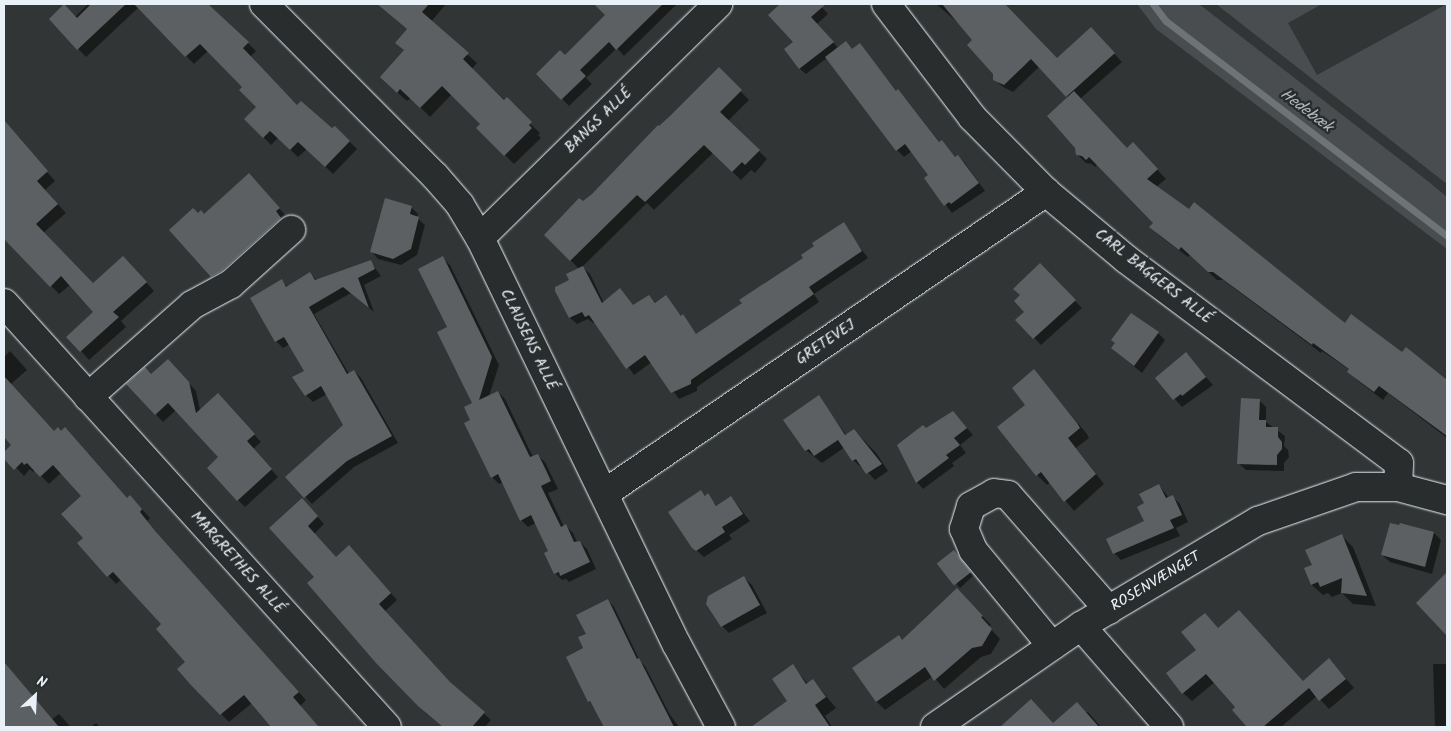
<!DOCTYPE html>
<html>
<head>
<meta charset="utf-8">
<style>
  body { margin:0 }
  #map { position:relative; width:1451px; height:731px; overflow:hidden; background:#323536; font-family:Kalam,sans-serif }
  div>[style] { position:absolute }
  .green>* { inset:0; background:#494d4f }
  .shadow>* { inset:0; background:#0007 }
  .stream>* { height:7px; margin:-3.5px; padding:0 3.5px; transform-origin:3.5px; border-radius:3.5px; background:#6e7376 }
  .building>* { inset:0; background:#5c6063; transform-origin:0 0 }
  .roads { filter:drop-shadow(0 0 1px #e8f1f8) drop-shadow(0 0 1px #e8f1f8) }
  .minor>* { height:28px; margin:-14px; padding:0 14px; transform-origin:14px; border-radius:14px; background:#2a2d2e }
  span { translate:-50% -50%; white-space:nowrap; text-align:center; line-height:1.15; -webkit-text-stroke:5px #2a2d2e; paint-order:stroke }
  .street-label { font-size:15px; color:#e8f1f8 }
  .water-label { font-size:16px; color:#b1b8be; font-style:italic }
  .frame { position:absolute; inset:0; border:5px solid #e8f1f8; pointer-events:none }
  .north { position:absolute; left:10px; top:671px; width:50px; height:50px; -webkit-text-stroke:4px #2a2d2e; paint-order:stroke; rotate:25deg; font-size:14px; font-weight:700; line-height:20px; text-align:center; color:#e8f1f8 }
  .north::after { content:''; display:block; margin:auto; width:18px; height:22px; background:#e8f1f8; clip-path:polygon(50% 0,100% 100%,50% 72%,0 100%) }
</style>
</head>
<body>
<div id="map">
  <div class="green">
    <i style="clip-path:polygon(1137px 4px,1199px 4px,1429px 182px,1447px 197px,1447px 249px,1156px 29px)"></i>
    <i style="clip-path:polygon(1216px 4px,1322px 4px,1288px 23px,1317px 75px,1447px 4px,1447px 184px)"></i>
  </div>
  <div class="shadow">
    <i style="clip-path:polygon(88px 4px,208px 4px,256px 51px,250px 57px,298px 106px,332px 130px,335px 127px,357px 149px,333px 174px,307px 149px,298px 157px,278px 138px,271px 145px,246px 119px,257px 107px,244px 87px,208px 51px,194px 64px,139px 7px,86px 57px,50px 19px,75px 17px)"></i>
    <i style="clip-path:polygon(377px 4px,446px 4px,431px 22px,477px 63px,472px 69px,540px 133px,538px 135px,541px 138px,514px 164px,478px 128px,482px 124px,452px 94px,430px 117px,411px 98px,407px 101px,391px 87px,405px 51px,408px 30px)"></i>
    <i style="clip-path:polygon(603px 4px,677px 4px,624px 56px,617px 48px,586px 78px,592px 84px,569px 106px,538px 74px,565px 57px,606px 15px,599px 7px)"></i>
    <i style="clip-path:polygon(781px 4px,819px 4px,828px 14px,817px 24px,839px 49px,853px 50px,860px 45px,897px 92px,905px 98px,940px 143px,942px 141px,956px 158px,958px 156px,965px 163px,985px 191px,952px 213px,926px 179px,930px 176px,912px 151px,904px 157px,897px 150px,827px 58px,806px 74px,799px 68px,795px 42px,769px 15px)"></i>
    <i style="clip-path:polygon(936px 4px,988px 4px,991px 8px,995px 4px,1004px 4px,1057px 60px,1099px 37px,1122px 62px,1080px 99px,1127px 149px,1141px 152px,1166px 179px,1156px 187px,1345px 324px,1402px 354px,1406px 349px,1447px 381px,1447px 438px,1388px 393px,1383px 400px,1357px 380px,1350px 370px,1322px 351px,1321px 353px,1223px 280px,1217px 280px,1190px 255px,1188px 257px,1160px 236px,1151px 227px,1154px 223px,1098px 164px,1095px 167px,1092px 164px,1086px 163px,1077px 154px,1068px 98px,1039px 67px,1013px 92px,1003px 87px,994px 79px,995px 73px,974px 40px,962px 26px)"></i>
    <i style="clip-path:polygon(719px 69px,749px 100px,728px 121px,767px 159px,755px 173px,751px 170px,741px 180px,713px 153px,654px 210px,647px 203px,582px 267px,590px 274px,604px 303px,634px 306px,649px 296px,656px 303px,666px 297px,697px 335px,805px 258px,843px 224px,868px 258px,814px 294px,819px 302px,697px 387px,697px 391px,679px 399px,652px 362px,634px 375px,595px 322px,593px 323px,588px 319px,577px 324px,570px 318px,556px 288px,570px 280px,579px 269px,546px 235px,593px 195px)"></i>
    <i style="clip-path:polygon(4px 124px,55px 181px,45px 190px,66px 213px,43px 233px,93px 285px,132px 266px,154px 291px,121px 321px,126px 327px,89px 360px,81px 351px,95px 312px,70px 285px,59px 294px,4px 236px)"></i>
    <i style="clip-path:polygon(256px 182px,286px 216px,282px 219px,288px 226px,219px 284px,212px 276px,198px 215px,204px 215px)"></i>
    <i style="clip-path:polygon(411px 207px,418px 214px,417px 218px,425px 225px,417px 255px,401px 265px,378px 259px,372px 252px)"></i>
    <i style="clip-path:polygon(443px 258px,450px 265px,499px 365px,489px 396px,498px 392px,505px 399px,533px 457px,537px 455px,545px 462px,558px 489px,548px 493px,564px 527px,566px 526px,573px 533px,577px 542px,580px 542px,587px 549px,596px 569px,569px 582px,566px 579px,562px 580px,555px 573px,550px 552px,536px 523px,528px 527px,521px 520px,503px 482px,499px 484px,492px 477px,472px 420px,474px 404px,448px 328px)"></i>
    <i style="clip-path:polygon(370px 261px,381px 276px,364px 285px,374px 312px,351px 293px,314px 314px,349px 374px,354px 371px,361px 378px,398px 443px,354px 467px,312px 504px,287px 477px,345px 425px,327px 394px,313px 402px,306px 395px,305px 371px,290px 344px,283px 348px,276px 341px,252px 298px,281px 281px,288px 287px,310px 274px,317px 280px)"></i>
    <i style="clip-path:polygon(1040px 265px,1082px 308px,1041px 345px,1017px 320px,1026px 312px,1022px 295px)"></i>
    <i style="clip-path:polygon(1158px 333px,1165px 340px,1142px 373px,1112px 348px,1116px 343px)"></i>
    <i style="clip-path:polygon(10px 351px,27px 370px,11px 384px,4px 377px,4px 357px)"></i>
    <i style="clip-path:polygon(1186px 354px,1213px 385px,1182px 407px,1156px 378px)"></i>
    <i style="clip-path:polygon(175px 368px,196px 391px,200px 410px,225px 402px,261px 442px,253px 449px,278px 477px,245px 507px,238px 500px,220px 457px,176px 410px,163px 422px,128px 384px)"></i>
    <i style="clip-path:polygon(1034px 371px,1087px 434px,1089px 438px,1076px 448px,1104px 484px,1074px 511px,1050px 482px,1047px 485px,1037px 475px,999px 428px,1027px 405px)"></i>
    <i style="clip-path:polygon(12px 387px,54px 432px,127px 499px,138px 505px,150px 518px,147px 521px,164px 542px,306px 700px,300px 706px,319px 727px,273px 727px,252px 703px,229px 722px,179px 670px,187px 662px,163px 624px,122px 579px,116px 584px,79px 543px,85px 538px,83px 496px,62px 472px,49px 484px,35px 470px,33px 472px,30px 469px,24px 476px,4px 455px,13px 445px,4px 435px,4px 394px)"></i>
    <i style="clip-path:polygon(818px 397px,847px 436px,854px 430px,877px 454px,888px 471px,875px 480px,862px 466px,861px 467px,853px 460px,845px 447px,822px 463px,806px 450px,785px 420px)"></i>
    <i style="clip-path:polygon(1259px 400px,1266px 407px,1266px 422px,1285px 436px,1284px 446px,1288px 450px,1289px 457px,1284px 463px,1284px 471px,1246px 470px,1238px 463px)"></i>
    <i style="clip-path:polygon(953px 412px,973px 435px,960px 445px,966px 453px,952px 463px,954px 466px,923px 489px,917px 482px)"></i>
    <i style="clip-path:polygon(1159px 485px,1169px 498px,1172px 496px,1180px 504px,1188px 522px,1176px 528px,1180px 536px,1121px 560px,1114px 553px,1146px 522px,1145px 504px)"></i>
    <i style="clip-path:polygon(701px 491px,706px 496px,707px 495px,718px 507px,731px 497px,750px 521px,729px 535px,732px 539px,704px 557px,693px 547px)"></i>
    <i style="clip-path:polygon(309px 507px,324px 524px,314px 534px,336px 558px,356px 554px,397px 600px,384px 612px,452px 685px,491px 720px,485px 727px,444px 727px,426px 713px,315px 577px,271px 528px)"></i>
    <i style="clip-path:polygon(1400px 527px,1434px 533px,1441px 540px,1432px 574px,1390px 562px,1382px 555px)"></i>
    <i style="clip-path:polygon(1342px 536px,1353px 547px,1376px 606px,1353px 604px,1342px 593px,1332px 597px,1328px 593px,1323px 595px,1312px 585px,1306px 569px,1313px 565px)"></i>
    <i style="clip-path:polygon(957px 555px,973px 576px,960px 588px,957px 585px)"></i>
    <i style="clip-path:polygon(744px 578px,752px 585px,767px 613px,729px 633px,722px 626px)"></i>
    <i style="clip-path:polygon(957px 590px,991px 625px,989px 627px,1000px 639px,991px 654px,981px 657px,944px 689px,933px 676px,885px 710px,876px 701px,899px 637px,903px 641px)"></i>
    <i style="clip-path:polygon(608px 600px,614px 607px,640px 661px,645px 666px,669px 713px,679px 727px,640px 727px,634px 717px,614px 727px,607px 727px,589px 701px,585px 649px,587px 634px)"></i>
    <i style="clip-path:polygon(1219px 629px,1304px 682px,1329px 659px,1354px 688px,1329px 709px,1317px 696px,1281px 727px,1254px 727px,1215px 682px,1192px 701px,1183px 693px,1197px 650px)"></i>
    <i style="clip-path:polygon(1433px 664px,1447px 664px,1447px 727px,1435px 727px)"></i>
    <i style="clip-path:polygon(793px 666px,808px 684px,813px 680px,836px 708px,825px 716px,832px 727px,771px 727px,765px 719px,789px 702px)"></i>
    <i style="clip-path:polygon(11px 672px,52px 719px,59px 714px,71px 727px,4px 727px,4px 678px)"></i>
    <i style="clip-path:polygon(1088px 712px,1101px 727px,1017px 727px,1010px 720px,1053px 724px)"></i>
    <i style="clip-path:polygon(96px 723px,100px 727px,91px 727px)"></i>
  </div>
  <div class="stream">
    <i style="left:1153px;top:4px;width:21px;rotate:53deg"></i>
    <i style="left:1166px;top:21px;width:354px;rotate:37.4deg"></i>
  </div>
  <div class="building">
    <i style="clip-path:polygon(64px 4px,77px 18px,91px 4px,126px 4px,77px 50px,49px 19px)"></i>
    <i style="clip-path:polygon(134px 4px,208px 4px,249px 42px,243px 48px,297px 105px,301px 101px,332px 128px,335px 126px,350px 141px,325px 167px,298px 142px,290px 150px,270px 131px,263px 138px,244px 119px,256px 107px,239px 90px,242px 87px,200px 44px,185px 57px)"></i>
    <i style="clip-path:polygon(377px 4px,429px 4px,422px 12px,469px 53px,463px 59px,504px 100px,507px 97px,532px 122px,529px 125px,532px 128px,504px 156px,476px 128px,480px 124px,442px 86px,420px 108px,400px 89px,397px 93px,380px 77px,404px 50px,395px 43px,407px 29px)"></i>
    <i style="clip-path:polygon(594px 4px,663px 4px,616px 50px,609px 42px,580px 70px,586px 76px,561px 100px,536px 74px,560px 50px,565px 55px,605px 15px)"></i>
    <i style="clip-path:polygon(780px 4px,826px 4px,811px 17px,834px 42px,799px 69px,784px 49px,793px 42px,768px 15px)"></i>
    <i style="clip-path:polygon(942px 4px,1005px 4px,1057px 58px,1091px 27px,1115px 53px,1066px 97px,1031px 59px,1004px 85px,993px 80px,993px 74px,967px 45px,972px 40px)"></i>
    <i style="clip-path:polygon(846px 41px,852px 49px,860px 43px,896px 91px,898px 89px,939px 142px,942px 140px,955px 157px,958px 155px,979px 183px,951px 204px,949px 202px,944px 206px,924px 178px,928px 175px,905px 144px,896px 151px,825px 57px)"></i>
    <i style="clip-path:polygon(719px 67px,742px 90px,720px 112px,760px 150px,745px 165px,742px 162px,732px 172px,704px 145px,645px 202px,637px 195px,632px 200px,570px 261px,544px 235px,579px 198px,583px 201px,592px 194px,658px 125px,659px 126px,670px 116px)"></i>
    <i style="clip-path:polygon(1074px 91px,1127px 148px,1133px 142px,1158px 169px,1147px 179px,1189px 209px,1194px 202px,1345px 323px,1351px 314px,1402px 352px,1406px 347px,1447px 380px,1447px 436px,1379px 386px,1374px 392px,1347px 372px,1349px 369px,1313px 343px,1312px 345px,1213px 272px,1208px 272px,1181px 247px,1179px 250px,1149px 227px,1153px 223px,1089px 157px,1086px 160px,1082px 156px,1076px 155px,1075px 148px,1047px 116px)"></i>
    <i style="clip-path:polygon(4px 120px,48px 171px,37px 181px,58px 204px,36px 224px,93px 283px,123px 256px,147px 282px,113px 312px,119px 317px,80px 352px,66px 337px,93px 312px,61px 276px,50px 287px,4px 239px)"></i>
    <i style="clip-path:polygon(249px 173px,280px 208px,276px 211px,281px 218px,222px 271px,211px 277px,169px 230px,193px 208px,198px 213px,201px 210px,204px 214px)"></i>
    <i style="clip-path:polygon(385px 198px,412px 206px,410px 214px,419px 217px,411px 249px,393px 259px,370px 252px)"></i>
    <i style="clip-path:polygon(844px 222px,862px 251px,809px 287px,814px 294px,691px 380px,691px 384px,671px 393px,645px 355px,626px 369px,589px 315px,585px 317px,582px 312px,569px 318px,555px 291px,555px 287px,569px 280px,566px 274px,583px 266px,602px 303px,620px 288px,633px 305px,649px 295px,655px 303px,666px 295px,681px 316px,683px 314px,696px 334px,742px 303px,739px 300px,803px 258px,801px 255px,814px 246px,812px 243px)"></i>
    <i style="clip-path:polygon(443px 256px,492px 357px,479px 400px,498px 391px,530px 457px,538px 454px,543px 464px,551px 481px,541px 486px,561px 527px,566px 524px,574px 542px,580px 541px,590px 562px,560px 576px,559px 572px,554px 574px,544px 553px,548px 551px,531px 515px,520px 521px,498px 474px,491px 478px,464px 423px,470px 420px,464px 407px,472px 403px,437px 332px,447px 327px,418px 269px)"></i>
    <i style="clip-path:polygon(371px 260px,375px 269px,358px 278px,369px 308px,343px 287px,309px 307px,347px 374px,354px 370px,392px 436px,347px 461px,304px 498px,285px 477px,343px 425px,321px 386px,305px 396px,292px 377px,304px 371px,284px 337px,275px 342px,250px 298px,282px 279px,286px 287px,310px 272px,315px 280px)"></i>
    <i style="clip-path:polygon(1040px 263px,1076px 300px,1033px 339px,1015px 320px,1024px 312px,1014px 301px,1020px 295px,1013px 289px)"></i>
    <i style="clip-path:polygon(1131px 313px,1159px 332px,1134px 366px,1111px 348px,1115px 343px,1111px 340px)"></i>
    <i style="clip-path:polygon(1186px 352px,1206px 377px,1182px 396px,1181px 394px,1173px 400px,1155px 378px)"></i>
    <i style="clip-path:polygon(168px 359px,189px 382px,196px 413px,218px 393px,255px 434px,247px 441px,272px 469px,237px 501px,207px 468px,218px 457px,168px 403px,155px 415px,126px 384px,145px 367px,151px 374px)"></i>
    <i style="clip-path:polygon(1034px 369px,1077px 423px,1080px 428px,1068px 438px,1096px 474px,1064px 502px,1041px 472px,1036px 476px,997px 427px,1025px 405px,1012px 388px)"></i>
    <i style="clip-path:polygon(4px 376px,54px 431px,58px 427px,61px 431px,65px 427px,127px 498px,130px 495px,142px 509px,140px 512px,156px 532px,299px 692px,293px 697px,319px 727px,271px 727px,244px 695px,220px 715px,190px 684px,177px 669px,185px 662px,156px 629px,161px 624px,113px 572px,107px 577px,77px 543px,83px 538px,61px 514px,81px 496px,53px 465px,40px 477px,27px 463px,24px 465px,22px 462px,14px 470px,4px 459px,4px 452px,11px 445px,4px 437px)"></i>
    <i style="clip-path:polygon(819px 395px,845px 435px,854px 429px,882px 464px,866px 474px,856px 459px,852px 461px,838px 440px,814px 456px,809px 449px,805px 451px,783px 420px)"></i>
    <i style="clip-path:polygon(1241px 398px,1260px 399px,1259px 420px,1266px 420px,1266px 427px,1278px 427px,1278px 437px,1282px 442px,1282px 449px,1277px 455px,1277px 465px,1237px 464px)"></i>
    <i style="clip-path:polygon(953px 411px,967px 428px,954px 438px,960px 445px,946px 455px,949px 458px,916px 483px,897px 445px,923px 425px,926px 428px)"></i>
    <i style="clip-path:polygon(1159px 484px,1166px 498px,1173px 495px,1182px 515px,1170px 520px,1174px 528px,1113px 554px,1106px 539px,1144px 521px,1137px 507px,1144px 503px,1139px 494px)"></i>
    <i style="clip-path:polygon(701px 490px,705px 496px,708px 493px,716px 506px,731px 496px,743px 514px,722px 527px,725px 532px,696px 551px,692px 548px,668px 512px)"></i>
    <i style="clip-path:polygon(302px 498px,318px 516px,308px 526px,336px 557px,349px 545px,391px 593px,379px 604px,450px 682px,485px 712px,472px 727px,443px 727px,418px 706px,376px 663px,307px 583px,314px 577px,269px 528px)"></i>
    <i style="clip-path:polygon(1390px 523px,1399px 525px,1400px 523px,1434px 532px,1425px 567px,1381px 555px)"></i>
    <i style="clip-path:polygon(1342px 534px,1357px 571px,1367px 596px,1341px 593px,1342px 578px,1320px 587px,1318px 582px,1311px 585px,1304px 568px,1312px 565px,1305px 550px)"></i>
    <i style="left:954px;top:550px;width:28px;height:22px;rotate:52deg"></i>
    <i style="clip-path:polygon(1447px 572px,1447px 636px,1416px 603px)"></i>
    <i style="clip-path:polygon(744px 576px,760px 605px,721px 627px,706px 604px,708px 596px)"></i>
    <i style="clip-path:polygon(957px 588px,983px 616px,981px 617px,992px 629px,982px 646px,972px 648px,934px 681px,925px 667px,876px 702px,852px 668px,899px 635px,902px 640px)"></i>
    <i style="clip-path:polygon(608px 599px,637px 659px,639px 658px,674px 727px,604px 727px,590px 701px,588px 702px,566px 657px,583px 648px,578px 637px,586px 634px,576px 615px)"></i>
    <i style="clip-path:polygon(1239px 610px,1303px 681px,1329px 658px,1346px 679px,1319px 701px,1309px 688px,1263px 727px,1247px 727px,1232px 710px,1235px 707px,1206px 674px,1182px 694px,1166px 673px,1196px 650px,1181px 632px,1205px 613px,1218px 628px)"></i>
    <i style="clip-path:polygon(4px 662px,59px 727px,4px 727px)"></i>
    <i style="clip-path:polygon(793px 664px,806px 684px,813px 679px,826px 697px,815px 705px,830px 727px,751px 727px,787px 701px,772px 679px)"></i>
    <i style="clip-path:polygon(1031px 699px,1053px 723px,1077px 702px,1099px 727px,1000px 727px)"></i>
  </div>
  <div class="roads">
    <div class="minor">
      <i style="left:264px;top:4px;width:243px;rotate:45.2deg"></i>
      <i style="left:435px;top:176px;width:38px;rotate:49deg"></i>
      <i style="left:460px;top:205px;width:39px;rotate:59deg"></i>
      <i style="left:480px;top:238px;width:452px;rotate:64.2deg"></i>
      <i style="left:677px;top:645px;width:93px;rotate:61.8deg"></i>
      <i style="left:886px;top:4px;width:142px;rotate:52.7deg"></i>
      <i style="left:972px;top:117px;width:105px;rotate:45.4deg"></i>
      <i style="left:1046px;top:192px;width:104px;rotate:39.9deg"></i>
      <i style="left:1126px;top:259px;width:341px;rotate:36.8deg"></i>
      <i style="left:1399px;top:463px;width:24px;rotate:92deg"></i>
      <i style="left:480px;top:238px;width:334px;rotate:-44.5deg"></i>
      <i style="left:4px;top:303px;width:571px;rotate:47.91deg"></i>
      <i style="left:88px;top:397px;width:139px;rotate:-41.5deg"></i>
      <i style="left:192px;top:305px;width:44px;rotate:-28.3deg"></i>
      <i style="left:231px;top:284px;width:81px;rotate:-42deg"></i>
      <i style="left:605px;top:493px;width:534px;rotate:-34.32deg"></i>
      <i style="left:1081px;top:626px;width:134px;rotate:48.9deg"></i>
      <i style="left:1052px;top:646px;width:124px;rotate:-129.5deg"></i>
      <i style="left:973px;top:550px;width:23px;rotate:-113deg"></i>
      <i style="left:964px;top:529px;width:24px;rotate:-73deg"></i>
      <i style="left:971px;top:506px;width:26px;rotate:-29deg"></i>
      <i style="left:994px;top:493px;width:14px;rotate:8deg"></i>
      <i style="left:1008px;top:495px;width:153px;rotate:48.7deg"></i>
      <i style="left:935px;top:727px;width:178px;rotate:-34.7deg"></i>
      <i style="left:1081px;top:626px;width:206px;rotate:-30.7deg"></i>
      <i style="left:1258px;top:521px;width:104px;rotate:-19.1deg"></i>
      <i style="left:1356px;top:487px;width:42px"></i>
      <i style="left:1398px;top:487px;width:51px;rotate:14.9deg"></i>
    </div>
  </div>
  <div class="street-label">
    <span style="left:599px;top:121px;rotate:-44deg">BANGS ALLÉ</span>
    <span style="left:1153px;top:277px;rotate:38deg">CARL BAGGERS ALLÉ</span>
    <span style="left:528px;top:340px;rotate:64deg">CLAUSENS ALLÉ</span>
    <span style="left:826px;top:343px;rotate:-34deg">GRETEVEJ</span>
    <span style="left:237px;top:563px;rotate:48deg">MARGRETHES ALLÉ</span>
    <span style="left:1156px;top:582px;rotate:-31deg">ROSENVÆNGET</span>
  </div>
  <div class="water-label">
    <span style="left:1306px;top:111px;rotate:37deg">Hedebæk</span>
  </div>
  <div class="frame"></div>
  <div class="north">N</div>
</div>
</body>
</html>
